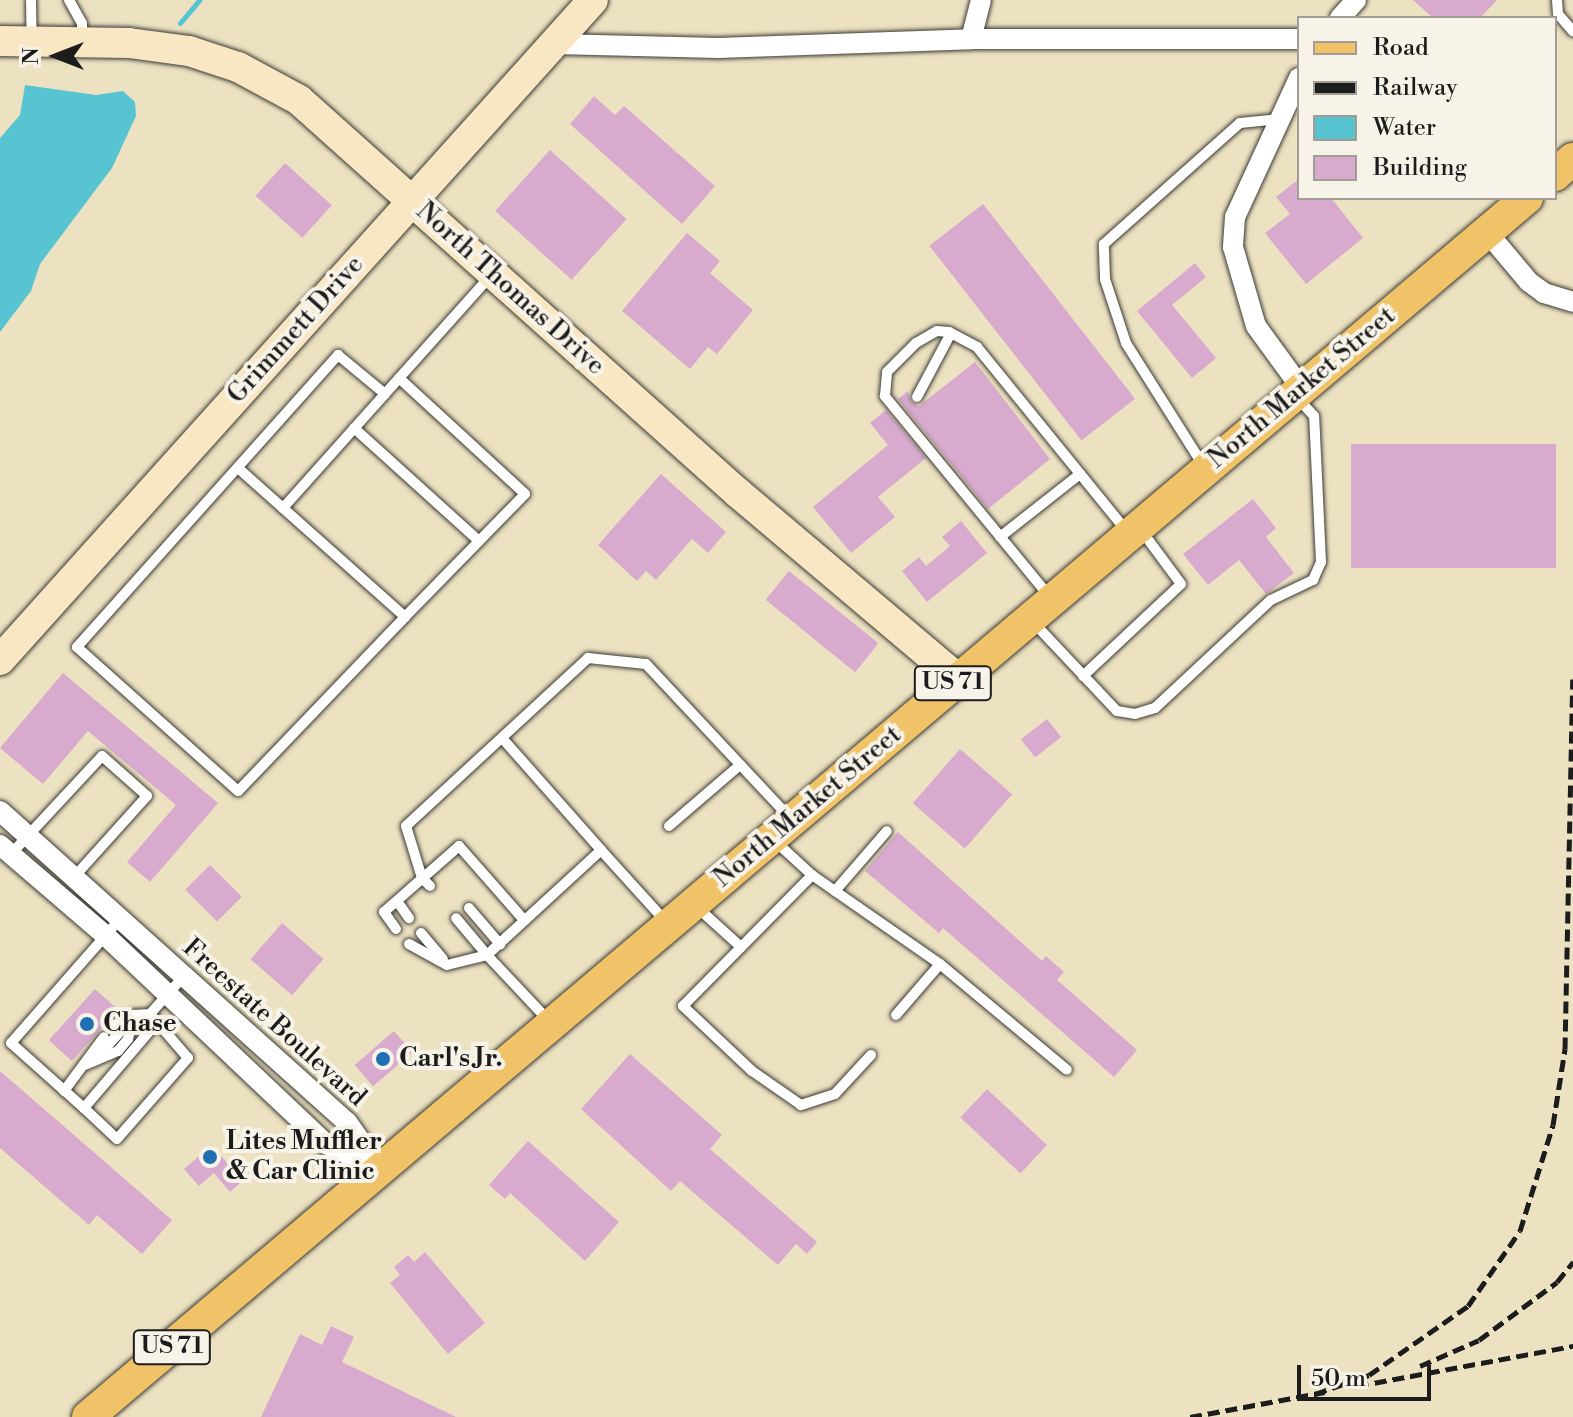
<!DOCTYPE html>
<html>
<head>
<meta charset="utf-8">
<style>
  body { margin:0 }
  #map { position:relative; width:1573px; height:1417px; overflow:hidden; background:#ece2c1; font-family:"Libre Bodoni",serif }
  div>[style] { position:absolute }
  .water>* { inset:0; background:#58c4d2 }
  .stream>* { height:5px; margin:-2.5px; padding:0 2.5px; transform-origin:2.5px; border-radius:2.5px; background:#58c4d2 }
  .building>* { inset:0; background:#d7aace; transform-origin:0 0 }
  .roads { filter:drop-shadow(0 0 2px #3b3a35) drop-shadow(0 0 2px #3b3a35) }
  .lane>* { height:10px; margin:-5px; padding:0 5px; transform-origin:5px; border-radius:5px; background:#fff }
  .street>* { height:20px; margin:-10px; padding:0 10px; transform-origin:10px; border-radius:10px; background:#fff }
  .secondary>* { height:30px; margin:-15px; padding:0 15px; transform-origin:15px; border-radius:15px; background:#f9e7c3 }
  .primary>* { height:32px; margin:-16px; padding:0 16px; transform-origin:16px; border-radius:16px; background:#f1c369 }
  .rail>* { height:5px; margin-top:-2.5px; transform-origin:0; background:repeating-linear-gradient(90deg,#1c1c1c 0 12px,transparent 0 18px) }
  .dots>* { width:22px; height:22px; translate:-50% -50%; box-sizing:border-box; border:4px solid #f7f3e8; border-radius:50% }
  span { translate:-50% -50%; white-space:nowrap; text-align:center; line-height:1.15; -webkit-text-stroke:8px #f7f3e8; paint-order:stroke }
  .shield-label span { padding:2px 6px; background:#f7f3e8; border:2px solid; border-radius:6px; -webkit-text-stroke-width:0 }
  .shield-label { font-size:24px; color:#1c1c1c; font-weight:700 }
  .street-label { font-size:26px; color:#1c1c1c }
  .poi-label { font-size:26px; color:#1c1c1c; font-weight:700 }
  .left { translate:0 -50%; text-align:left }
  .legend { position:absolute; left:1297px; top:16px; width:260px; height:184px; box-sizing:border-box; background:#f7f3e8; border:2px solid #9f9d96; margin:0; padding:10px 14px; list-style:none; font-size:24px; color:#1c1c1c }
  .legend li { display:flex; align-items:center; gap:16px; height:40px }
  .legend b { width:40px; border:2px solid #9f9d96 }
  .north { position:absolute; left:16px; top:16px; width:80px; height:80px; -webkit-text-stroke:6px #f7f3e8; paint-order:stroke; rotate:270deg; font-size:22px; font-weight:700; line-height:32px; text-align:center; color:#1c1c1c }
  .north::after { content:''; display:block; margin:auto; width:28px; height:36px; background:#1c1c1c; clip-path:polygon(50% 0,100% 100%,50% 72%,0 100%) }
  .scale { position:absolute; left:1297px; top:1365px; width:134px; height:36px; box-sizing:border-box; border:4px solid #1c1c1c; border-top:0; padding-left:10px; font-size:24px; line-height:28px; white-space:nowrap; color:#1c1c1c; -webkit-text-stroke:6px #f7f3e8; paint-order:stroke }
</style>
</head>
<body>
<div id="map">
  <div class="water">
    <i style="clip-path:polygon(25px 85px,96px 95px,123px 91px,135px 102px,136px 116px,112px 168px,40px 264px,31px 291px,0 332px,0 138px,20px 115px)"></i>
  </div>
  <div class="stream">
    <i style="left:180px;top:23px;width:30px;rotate:-50deg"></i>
  </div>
  <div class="building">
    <i style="clip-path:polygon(1413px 0,1497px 0,1480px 18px,1433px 18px)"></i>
    <i style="clip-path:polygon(594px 96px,615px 115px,624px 106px,715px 186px,682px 224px,570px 124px)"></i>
    <i style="left:550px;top:150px;width:103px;height:82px;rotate:42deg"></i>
    <i style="left:285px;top:163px;width:63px;height:44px;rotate:42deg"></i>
    <i style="clip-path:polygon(1299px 179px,1299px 198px,1331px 198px,1363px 238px,1306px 284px,1265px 233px,1290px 214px,1276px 197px)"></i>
    <i style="left:983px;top:204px;width:247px;height:68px;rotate:52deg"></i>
    <i style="clip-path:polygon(687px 233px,720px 261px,710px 273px,753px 310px,717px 354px,708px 347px,690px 369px,622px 311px)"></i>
    <i style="clip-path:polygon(1195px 263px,1206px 277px,1172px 305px,1216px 358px,1192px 378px,1137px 311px)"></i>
    <i style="clip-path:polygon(975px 362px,1050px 459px,988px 509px,898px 399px,908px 391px,911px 402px,919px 406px)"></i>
    <i style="clip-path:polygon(886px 410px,926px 458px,878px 497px,895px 517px,851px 553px,813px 507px,888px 445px,870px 423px)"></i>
    <i style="left:1351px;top:444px;width:205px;height:124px"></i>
    <i style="clip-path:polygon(661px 474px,726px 532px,708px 553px,692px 539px,656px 580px,646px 571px,637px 581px,598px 545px)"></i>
    <i style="clip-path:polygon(1253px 499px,1276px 528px,1266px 537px,1294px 573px,1266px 594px,1239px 560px,1208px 585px,1183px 554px)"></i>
    <i style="clip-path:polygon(961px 521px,987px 553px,927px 602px,902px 571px,919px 557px,926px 566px,950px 546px,942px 537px)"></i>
    <i style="left:789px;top:571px;width:115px;height:37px;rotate:39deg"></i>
    <i style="clip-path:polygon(63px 673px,218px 803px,150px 882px,127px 862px,176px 805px,88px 731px,43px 784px,0 748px)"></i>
    <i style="left:1047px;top:719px;width:23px;height:33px;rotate:52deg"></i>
    <i style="left:960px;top:749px;width:69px;height:72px;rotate:41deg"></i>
    <i style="clip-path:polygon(898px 832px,1042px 961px,1046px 956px,1064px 972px,1057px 980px,1137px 1050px,1114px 1077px,943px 928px,939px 933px,865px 871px)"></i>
    <i style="left:210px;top:865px;width:45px;height:35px;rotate:45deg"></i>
    <i style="left:282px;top:923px;width:55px;height:48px;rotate:41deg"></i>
    <i style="left:95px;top:989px;width:31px;height:69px;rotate:42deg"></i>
    <i style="left:394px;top:1031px;width:28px;height:52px;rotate:49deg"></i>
    <i style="clip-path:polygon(630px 1054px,722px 1135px,710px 1149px,817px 1242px,807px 1254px,796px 1244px,778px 1265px,680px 1181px,671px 1191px,581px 1109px)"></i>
    <i style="clip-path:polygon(0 1071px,172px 1220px,142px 1254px,97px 1215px,89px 1225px,0 1148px)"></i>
    <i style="left:987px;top:1089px;width:82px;height:39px;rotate:43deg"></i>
    <i style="clip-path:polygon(528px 1141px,619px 1222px,585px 1261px,510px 1193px,505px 1199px,489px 1185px)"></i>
    <i style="clip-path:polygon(212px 1145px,242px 1181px,230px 1192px,214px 1173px,199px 1186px,184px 1169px)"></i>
    <i style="clip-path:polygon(425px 1252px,485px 1323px,448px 1354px,390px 1283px,400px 1275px,394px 1267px,408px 1255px,414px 1262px)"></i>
    <i style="clip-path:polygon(331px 1326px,354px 1337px,342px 1362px,456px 1417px,261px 1417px,300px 1334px,322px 1345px)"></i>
  </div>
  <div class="roads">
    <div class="lane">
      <i style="left:31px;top:0;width:39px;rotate:89deg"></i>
      <i style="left:69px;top:0;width:26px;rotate:61deg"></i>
      <i style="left:82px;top:23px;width:17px;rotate:90deg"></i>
      <i style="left:1557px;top:0;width:14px;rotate:86deg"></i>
      <i style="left:1558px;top:14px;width:23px;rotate:49deg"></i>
      <i style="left:399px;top:378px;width:171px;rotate:42.6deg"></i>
      <i style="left:525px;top:494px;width:172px;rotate:134.3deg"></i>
      <i style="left:917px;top:397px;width:72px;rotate:-62deg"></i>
      <i style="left:354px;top:428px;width:167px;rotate:42.1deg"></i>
      <i style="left:1203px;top:465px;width:144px;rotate:-122.3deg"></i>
      <i style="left:1126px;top:343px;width:67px;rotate:-108.2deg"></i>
      <i style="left:1105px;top:279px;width:35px;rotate:-92deg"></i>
      <i style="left:1104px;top:244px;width:182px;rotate:-41.7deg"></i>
      <i style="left:1240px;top:123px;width:40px;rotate:-5.7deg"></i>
      <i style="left:238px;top:468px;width:224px;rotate:41.7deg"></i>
      <i style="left:405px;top:617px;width:241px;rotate:133.8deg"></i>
      <i style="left:238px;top:791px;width:216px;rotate:-138.2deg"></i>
      <i style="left:77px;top:647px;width:392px;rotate:-48.2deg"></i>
      <i style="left:338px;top:355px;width:61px;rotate:39.7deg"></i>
      <i style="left:283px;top:508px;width:312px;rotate:-48.2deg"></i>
      <i style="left:1000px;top:537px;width:102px;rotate:-38.2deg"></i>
      <i style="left:1049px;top:596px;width:259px;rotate:-129.4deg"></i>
      <i style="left:885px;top:396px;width:24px;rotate:-85deg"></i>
      <i style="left:887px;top:372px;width:41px;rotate:-45deg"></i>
      <i style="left:916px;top:343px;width:24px;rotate:-30deg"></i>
      <i style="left:937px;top:331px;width:12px;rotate:5deg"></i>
      <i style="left:949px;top:332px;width:32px;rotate:28deg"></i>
      <i style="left:977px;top:347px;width:240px;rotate:50.9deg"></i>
      <i style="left:1034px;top:623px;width:121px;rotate:46.7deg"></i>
      <i style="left:1117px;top:711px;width:18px;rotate:9deg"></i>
      <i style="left:1135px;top:714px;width:21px;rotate:-17deg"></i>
      <i style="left:1155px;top:708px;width:158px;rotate:-43deg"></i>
      <i style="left:1271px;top:600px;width:47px;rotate:-25.5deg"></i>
      <i style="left:1313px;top:580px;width:20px;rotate:-66deg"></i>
      <i style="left:1321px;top:562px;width:146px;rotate:-92.7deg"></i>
      <i style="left:1314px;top:416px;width:23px;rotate:-133deg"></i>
      <i style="left:1083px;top:676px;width:134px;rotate:-43.2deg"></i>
      <i style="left:1181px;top:584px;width:67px;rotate:-126.5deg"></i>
      <i style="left:502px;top:738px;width:149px;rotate:48.5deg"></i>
      <i style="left:669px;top:826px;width:94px;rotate:-40.7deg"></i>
      <i style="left:775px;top:841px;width:50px;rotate:42.6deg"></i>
      <i style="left:10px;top:855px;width:135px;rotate:-47.1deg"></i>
      <i style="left:102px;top:756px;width:60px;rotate:41.6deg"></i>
      <i style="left:147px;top:796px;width:109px;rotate:132deg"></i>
      <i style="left:430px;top:886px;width:11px;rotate:-135deg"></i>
      <i style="left:422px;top:878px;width:54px;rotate:-107.1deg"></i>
      <i style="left:406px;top:826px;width:248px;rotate:-42.7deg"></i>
      <i style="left:588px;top:658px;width:58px;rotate:5.9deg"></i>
      <i style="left:646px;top:664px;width:208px;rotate:46.9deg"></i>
      <i style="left:835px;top:891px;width:79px;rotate:-49.1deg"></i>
      <i style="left:397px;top:901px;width:21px;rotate:55deg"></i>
      <i style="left:469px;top:908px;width:48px;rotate:49.3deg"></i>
      <i style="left:698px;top:908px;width:58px;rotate:42.2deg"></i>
      <i style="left:120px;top:919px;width:165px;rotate:131.3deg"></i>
      <i style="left:11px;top:1043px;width:98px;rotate:41.7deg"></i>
      <i style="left:84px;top:1108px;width:109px;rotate:-49.5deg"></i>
      <i style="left:396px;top:929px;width:21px;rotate:-125deg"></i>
      <i style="left:384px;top:912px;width:100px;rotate:-41.3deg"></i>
      <i style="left:459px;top:846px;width:98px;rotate:48.7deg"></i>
      <i style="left:421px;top:933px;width:34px;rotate:50deg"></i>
      <i style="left:409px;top:944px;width:43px;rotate:28.9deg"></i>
      <i style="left:447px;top:965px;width:41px;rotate:-14deg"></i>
      <i style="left:487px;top:955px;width:48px;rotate:-130deg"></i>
      <i style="left:896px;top:1015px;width:67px;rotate:-49.2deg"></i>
      <i style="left:548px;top:1020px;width:89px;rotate:-133.2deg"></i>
      <i style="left:487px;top:955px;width:155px;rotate:-42.6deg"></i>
      <i style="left:601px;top:850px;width:97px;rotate:47.9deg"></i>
      <i style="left:113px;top:1026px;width:24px;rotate:-28deg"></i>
      <i style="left:134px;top:1015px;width:16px;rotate:-4deg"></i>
      <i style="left:150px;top:1014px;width:51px;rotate:-48.2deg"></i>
      <i style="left:100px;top:1054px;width:43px;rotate:-47.8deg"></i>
      <i style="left:871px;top:1055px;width:53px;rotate:132.7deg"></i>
      <i style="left:835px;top:1094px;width:36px;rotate:162deg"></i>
      <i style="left:801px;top:1105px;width:60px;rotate:-145.2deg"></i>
      <i style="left:752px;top:1071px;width:95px;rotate:-136.7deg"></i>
      <i style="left:683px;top:1006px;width:184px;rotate:-45.4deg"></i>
      <i style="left:812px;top:875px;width:156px;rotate:34.8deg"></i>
      <i style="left:940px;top:964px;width:165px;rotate:39.8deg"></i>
      <i style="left:85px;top:1065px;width:36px;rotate:-23deg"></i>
      <i style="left:118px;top:1051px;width:16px;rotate:-50deg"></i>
      <i style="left:128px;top:1039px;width:25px;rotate:-76deg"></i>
      <i style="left:64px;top:1091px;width:67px;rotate:-53.5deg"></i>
      <i style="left:84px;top:1108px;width:45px;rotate:43.2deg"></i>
      <i style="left:117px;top:1139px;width:108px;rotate:-48.8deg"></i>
      <i style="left:188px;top:1058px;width:58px;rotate:-130.8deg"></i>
    </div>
    <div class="street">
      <i style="left:1340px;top:18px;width:24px;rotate:-48deg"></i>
      <i style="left:971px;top:39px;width:40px;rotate:-75.6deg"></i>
      <i style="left:554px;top:44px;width:164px;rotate:1.4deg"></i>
      <i style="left:718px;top:48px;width:253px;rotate:-2deg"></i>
      <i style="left:971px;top:39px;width:328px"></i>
      <i style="left:1299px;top:78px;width:153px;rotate:114.7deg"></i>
      <i style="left:1235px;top:217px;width:30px;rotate:94deg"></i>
      <i style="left:1233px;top:247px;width:82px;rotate:73.8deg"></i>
      <i style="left:1256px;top:326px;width:78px;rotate:53.9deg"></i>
      <i style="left:1487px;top:232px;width:65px;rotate:50deg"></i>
      <i style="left:1529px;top:282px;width:19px;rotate:36deg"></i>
      <i style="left:1544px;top:293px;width:30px;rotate:17deg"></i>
      <i style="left:0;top:811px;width:466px;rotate:41.9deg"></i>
      <i style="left:347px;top:1122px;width:59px;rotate:54.7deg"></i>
      <i style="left:0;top:845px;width:140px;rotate:40.6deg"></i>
      <i style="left:106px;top:936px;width:303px;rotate:43.4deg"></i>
      <i style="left:326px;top:1144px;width:58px;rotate:25.7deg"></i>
    </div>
    <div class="secondary">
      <i style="left:0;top:41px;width:129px;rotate:0.9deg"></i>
      <i style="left:129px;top:43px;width:61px;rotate:7.6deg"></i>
      <i style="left:189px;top:51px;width:52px;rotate:18.1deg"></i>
      <i style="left:238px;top:67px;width:69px;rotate:28.4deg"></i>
      <i style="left:299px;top:100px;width:589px;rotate:41.84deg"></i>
      <i style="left:738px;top:493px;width:288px;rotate:40.2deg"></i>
      <i style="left:0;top:660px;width:887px;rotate:-48.06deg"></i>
    </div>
    <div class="primary">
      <i style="left:1555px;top:175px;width:24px;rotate:-42deg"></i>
      <i style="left:88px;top:1417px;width:1886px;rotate:-40.27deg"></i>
    </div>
  </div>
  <div class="rail">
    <i style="left:1420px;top:1366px;width:64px;rotate:-23.8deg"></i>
    <i style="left:1479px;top:1340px;width:97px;rotate:-36.6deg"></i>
    <i style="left:1557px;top:1282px;width:26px;rotate:-51deg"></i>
    <i style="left:1357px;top:1386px;width:220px;rotate:-10.5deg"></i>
    <i style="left:1315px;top:1394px;width:57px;rotate:-19.4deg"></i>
    <i style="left:1369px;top:1375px;width:121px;rotate:-34.9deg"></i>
    <i style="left:1468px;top:1306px;width:91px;rotate:-55.3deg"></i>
    <i style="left:1520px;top:1231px;width:111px;rotate:-72.7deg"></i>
    <i style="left:1553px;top:1125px;width:77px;rotate:-81deg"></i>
    <i style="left:1565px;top:1049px;width:370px;rotate:-88.8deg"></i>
    <i style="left:1190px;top:1417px;width:137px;rotate:-10.5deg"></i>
  </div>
  <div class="dots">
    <i style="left:87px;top:1024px;background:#1f6fb2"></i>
    <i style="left:383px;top:1059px;background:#1f6fb2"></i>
    <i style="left:210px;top:1157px;background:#1f6fb2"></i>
  </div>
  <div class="shield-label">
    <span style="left:953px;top:683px">US 71</span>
    <span style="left:172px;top:1347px">US 71</span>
  </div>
  <div class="street-label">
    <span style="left:510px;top:289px;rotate:42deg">North Thomas Drive</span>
    <span style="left:296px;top:330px;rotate:-48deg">Grimmett Drive</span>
    <span style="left:1302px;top:388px;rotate:-40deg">North Market Street</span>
    <span style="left:808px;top:807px;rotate:-40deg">North Market Street</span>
    <span style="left:274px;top:1023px;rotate:42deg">Freestate Boulevard</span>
  </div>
  <div class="poi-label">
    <span class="left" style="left:103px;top:1024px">Chase</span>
    <span class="left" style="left:399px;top:1059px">Carl's Jr.</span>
    <span class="left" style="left:226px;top:1157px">Lites Muffler<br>&amp; Car Clinic</span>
  </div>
  <ul class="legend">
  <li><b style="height:10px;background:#f1c369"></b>Road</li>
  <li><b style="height:10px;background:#1c1c1c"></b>Railway</li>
  <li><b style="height:22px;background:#58c4d2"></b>Water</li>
  <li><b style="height:22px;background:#d7aace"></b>Building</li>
  </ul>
  <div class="north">N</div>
  <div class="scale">50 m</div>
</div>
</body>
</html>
